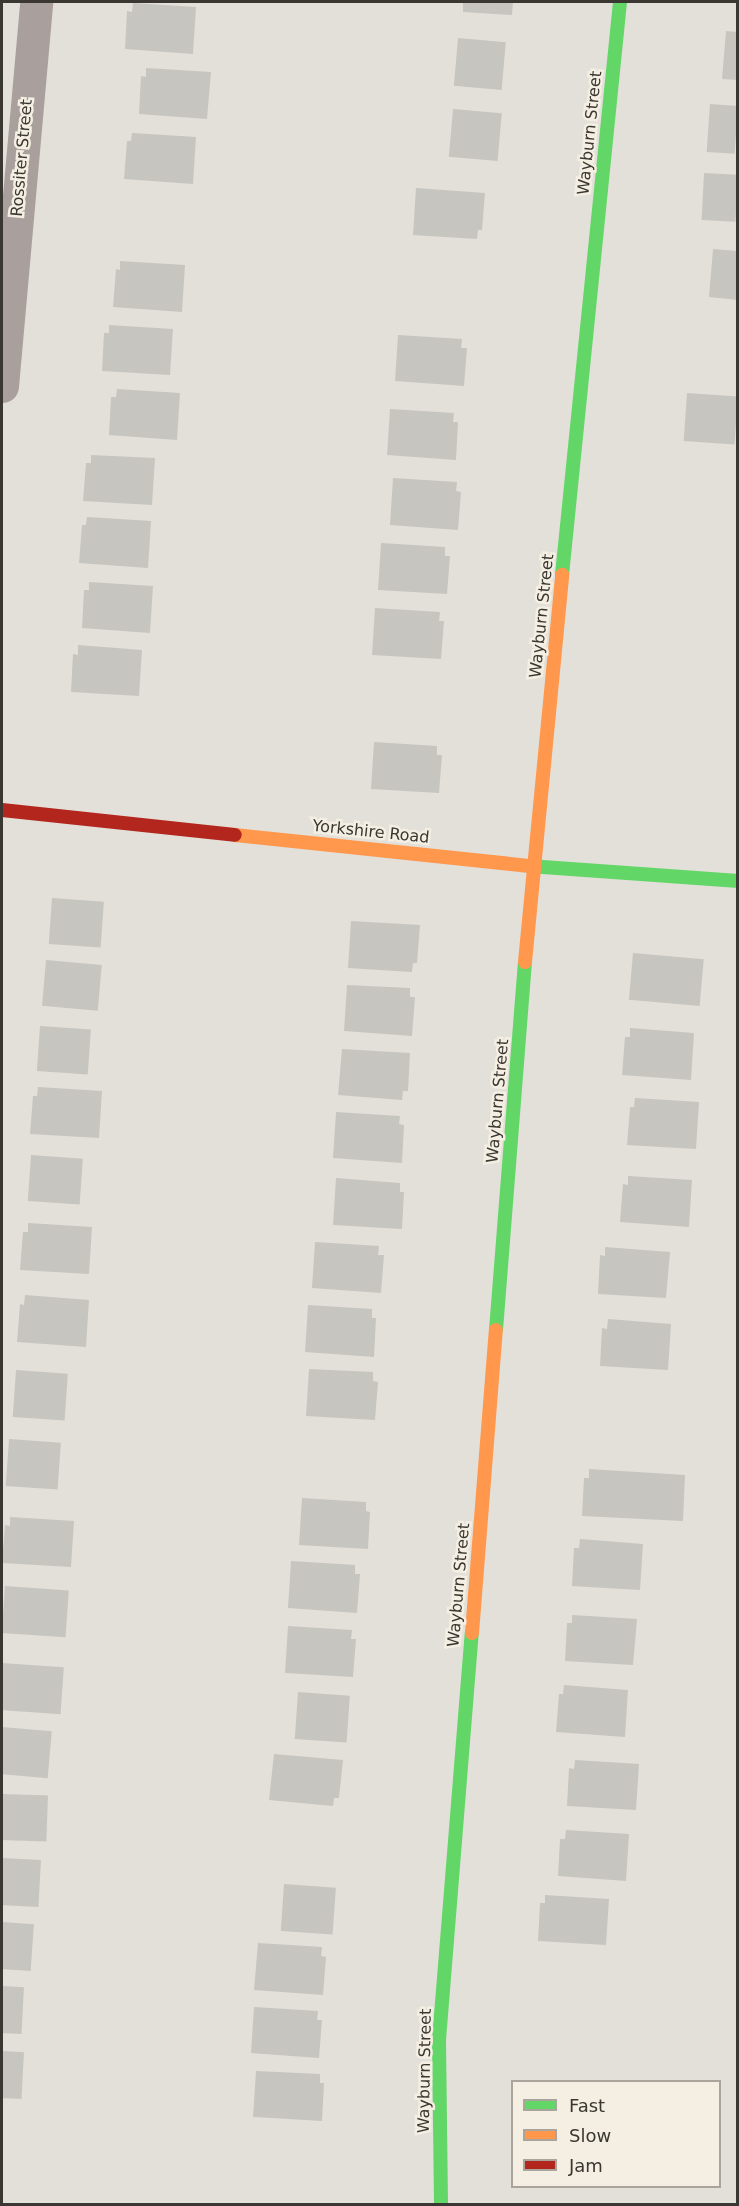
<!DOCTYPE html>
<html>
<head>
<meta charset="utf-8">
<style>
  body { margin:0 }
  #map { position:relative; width:739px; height:2206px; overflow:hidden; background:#e3e0d9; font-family:"DejaVu Sans",sans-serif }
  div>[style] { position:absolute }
  .building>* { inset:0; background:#c7c5c0; transform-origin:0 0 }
  .street>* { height:33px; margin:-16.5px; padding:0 16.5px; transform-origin:16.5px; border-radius:16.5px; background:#a99f9c }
  .fast>* { height:14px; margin:-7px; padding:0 7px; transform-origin:7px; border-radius:7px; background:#63d668 }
  .slow>* { height:14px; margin:-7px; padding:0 7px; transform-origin:7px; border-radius:7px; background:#ff974d }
  .jam>* { height:14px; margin:-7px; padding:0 7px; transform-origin:7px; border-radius:7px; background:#b3261e }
  span { translate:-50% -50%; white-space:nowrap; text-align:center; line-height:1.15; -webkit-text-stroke:5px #f4efe2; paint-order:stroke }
  .street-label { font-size:16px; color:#3a3732 }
  .frame { position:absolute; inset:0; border:3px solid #3a3732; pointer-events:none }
  .legend { position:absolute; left:511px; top:2080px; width:210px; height:108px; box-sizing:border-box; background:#f4efe2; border:2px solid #aaa59c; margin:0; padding:8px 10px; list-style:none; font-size:18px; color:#3a3732 }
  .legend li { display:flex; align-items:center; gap:12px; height:30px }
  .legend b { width:30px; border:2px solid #aaa59c }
</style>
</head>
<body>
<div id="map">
  <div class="building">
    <i style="clip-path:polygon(463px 2px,513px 2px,512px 15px,463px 12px)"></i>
    <i style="clip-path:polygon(133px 3px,196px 7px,193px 54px,125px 49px,127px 11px,132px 12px)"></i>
    <i style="clip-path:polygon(726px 31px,738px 32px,738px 80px,722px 79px)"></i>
    <i style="left:458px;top:38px;width:48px;height:48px;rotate:5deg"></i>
    <i style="clip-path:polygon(146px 68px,211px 72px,207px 119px,139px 114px,141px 76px,146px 77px)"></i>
    <i style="left:710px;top:104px;width:28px;height:48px;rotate:4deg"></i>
    <i style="left:453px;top:109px;width:49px;height:48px;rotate:5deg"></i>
    <i style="clip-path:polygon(132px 133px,196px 137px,193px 184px,124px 179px,127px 141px,131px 141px)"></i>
    <i style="left:704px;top:173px;width:34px;height:47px;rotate:3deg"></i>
    <i style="clip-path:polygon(416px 188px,485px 193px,482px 230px,478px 230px,477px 239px,413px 235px)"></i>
    <i style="clip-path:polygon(713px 249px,738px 251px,738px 300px,709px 297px)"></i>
    <i style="clip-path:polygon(120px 261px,185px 265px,182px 312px,113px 307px,116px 269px,120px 270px)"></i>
    <i style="clip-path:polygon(109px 325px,173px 329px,170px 375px,102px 371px,104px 333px,109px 333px)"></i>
    <i style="clip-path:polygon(398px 335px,462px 339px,461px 348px,467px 348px,464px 386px,395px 381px)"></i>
    <i style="clip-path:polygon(117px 389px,180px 393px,177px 440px,109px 435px,111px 397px,116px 397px)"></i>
    <i style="left:687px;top:393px;width:51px;height:48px;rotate:4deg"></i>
    <i style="clip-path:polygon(390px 409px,454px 413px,453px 422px,458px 422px,456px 460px,387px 455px)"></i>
    <i style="clip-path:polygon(91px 455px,155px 458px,152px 505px,83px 501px,86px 463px,91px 463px)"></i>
    <i style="clip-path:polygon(393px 478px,457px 482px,456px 491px,461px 492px,458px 530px,390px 525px)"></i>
    <i style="clip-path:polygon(87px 517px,151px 521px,148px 568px,79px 563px,82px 525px,86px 525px)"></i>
    <i style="clip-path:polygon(381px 543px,445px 547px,445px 556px,450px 556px,447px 594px,378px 590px)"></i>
    <i style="clip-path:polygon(89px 582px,153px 586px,150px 633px,82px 628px,84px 590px,89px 590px)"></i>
    <i style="clip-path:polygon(375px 608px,440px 612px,439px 621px,444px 621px,441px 659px,372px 655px)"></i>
    <i style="clip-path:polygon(78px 645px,142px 650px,139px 696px,71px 692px,73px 654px,78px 655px)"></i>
    <i style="clip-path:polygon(374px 742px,437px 746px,437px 755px,442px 755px,439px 793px,371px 789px)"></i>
    <i style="left:52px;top:898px;width:52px;height:46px;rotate:4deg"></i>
    <i style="clip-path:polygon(351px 921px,420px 925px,417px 963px,413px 963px,412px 972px,348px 968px)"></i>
    <i style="left:633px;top:953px;width:71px;height:47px;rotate:5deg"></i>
    <i style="left:46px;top:960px;width:56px;height:46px;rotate:5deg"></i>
    <i style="clip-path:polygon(347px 985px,410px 988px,410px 997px,415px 997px,412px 1036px,344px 1031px)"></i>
    <i style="left:40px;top:1026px;width:51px;height:45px;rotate:4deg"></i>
    <i style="clip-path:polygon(630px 1028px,694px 1033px,691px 1080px,622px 1075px,625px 1037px,630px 1037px)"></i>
    <i style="clip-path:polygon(342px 1049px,410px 1053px,408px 1091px,403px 1091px,402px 1100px,338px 1095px)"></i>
    <i style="clip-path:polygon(38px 1087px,102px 1091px,99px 1138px,30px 1134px,33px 1096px,37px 1096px)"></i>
    <i style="clip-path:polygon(635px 1098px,699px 1102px,696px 1149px,627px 1145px,630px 1107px,634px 1107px)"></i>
    <i style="clip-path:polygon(336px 1112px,400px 1116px,399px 1124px,404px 1125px,402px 1163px,333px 1158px)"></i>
    <i style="left:31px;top:1155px;width:52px;height:46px;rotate:4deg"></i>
    <i style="clip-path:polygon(628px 1176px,692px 1180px,689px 1227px,620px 1222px,623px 1184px,628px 1185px)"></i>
    <i style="clip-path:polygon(336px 1178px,400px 1183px,400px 1192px,404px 1192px,402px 1229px,333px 1225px)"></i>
    <i style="clip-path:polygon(28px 1223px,92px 1227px,89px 1274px,20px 1270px,23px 1232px,28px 1232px)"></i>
    <i style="clip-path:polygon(315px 1242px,379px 1246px,378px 1255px,384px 1255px,381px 1293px,312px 1288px)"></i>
    <i style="clip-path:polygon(605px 1247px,670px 1252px,666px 1298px,598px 1294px,600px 1255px,605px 1256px)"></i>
    <i style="clip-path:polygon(25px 1295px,89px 1300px,86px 1347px,17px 1342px,20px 1304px,24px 1305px)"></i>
    <i style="clip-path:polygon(308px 1305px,372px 1309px,372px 1318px,376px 1318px,374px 1357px,305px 1352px)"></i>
    <i style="clip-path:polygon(608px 1319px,671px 1324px,668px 1370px,600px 1366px,602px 1328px,607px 1329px)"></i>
    <i style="clip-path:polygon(309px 1369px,373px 1372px,373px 1381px,378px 1382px,375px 1420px,306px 1416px)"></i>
    <i style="left:16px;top:1370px;width:52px;height:47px;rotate:4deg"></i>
    <i style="left:9px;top:1439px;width:52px;height:47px;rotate:4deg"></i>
    <i style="clip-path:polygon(589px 1469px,685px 1475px,683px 1521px,582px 1516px,584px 1478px,589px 1478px)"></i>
    <i style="clip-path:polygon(302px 1498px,366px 1502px,366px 1511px,370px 1512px,368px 1549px,299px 1545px)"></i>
    <i style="clip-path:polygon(10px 1517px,74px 1521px,71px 1567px,2px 1563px,5px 1525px,10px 1526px)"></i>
    <i style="clip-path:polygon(580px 1539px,643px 1544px,640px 1590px,572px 1586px,574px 1548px,579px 1548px)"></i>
    <i style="clip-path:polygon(291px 1561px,355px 1565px,355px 1574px,360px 1574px,357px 1613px,288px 1608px)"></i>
    <i style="left:5px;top:1586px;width:64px;height:47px;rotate:4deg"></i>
    <i style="clip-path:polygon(572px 1615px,637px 1619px,633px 1665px,565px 1661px,567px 1623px,572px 1623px)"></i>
    <i style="clip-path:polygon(288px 1626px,352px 1630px,351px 1639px,356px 1639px,353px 1677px,285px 1673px)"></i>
    <i style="left:2px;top:1663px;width:62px;height:47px;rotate:4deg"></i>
    <i style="clip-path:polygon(564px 1685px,628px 1690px,625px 1737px,556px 1732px,559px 1694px,563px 1694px)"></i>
    <i style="left:298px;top:1692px;width:52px;height:47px;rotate:4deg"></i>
    <i style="left:2px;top:1727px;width:50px;height:47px;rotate:5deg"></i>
    <i style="clip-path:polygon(274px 1754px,343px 1760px,339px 1798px,334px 1798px,333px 1806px,269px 1800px)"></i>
    <i style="clip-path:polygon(575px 1760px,639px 1764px,636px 1810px,567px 1806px,569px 1768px,574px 1769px)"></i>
    <i style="left:2px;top:1794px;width:46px;height:46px;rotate:2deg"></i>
    <i style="clip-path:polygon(566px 1830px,629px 1834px,626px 1881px,558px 1876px,560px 1839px,565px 1839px)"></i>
    <i style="left:2px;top:1858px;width:39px;height:47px;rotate:3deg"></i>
    <i style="left:284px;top:1884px;width:52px;height:47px;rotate:4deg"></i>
    <i style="clip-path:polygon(545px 1895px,609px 1899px,606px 1945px,538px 1941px,540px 1903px,545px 1903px)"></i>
    <i style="left:2px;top:1922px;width:32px;height:47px;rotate:4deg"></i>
    <i style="clip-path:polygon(258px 1943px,322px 1947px,321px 1956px,326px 1957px,323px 1995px,254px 1990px)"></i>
    <i style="left:2px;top:1986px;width:22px;height:47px;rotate:3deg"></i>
    <i style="clip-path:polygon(254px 2007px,318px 2011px,317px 2020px,322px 2020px,319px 2058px,251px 2053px)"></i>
    <i style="left:2px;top:2051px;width:22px;height:47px;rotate:3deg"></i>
    <i style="clip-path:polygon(256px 2071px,320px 2074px,320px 2083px,324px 2083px,322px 2121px,253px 2117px)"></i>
  </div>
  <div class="street">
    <i style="left:2px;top:386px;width:386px;rotate:-84.9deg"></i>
  </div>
  <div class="fast">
    <i style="left:562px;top:575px;width:576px;rotate:-84.22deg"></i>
    <i style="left:529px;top:866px;width:210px;rotate:4.1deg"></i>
    <i style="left:496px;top:1330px;width:369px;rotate:-85.5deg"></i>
    <i style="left:441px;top:2204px;width:164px;rotate:-90.7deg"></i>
    <i style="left:439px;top:2040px;width:408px;rotate:-85.4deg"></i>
  </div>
  <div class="slow">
    <i style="left:235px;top:835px;width:296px;rotate:6deg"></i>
    <i style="left:525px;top:962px;width:389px;rotate:-84.5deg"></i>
    <i style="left:472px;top:1633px;width:304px;rotate:-85.5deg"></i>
  </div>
  <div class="jam">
    <i style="left:2px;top:810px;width:234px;rotate:6.1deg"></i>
  </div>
  <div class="street-label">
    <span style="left:590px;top:133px;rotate:-84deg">Wayburn Street</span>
    <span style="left:22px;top:158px;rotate:-85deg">Rossiter Street</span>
    <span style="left:542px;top:616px;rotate:-84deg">Wayburn Street</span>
    <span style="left:371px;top:832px;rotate:6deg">Yorkshire Road</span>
    <span style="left:498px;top:1101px;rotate:-85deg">Wayburn Street</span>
    <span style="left:459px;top:1585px;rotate:-85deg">Wayburn Street</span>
    <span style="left:425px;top:2071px;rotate:-89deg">Wayburn Street</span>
  </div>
  <div class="frame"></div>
  <ul class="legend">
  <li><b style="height:8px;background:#63d668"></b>Fast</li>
  <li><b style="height:8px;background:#ff974d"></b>Slow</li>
  <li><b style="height:8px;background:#b3261e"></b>Jam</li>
  </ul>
</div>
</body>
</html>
